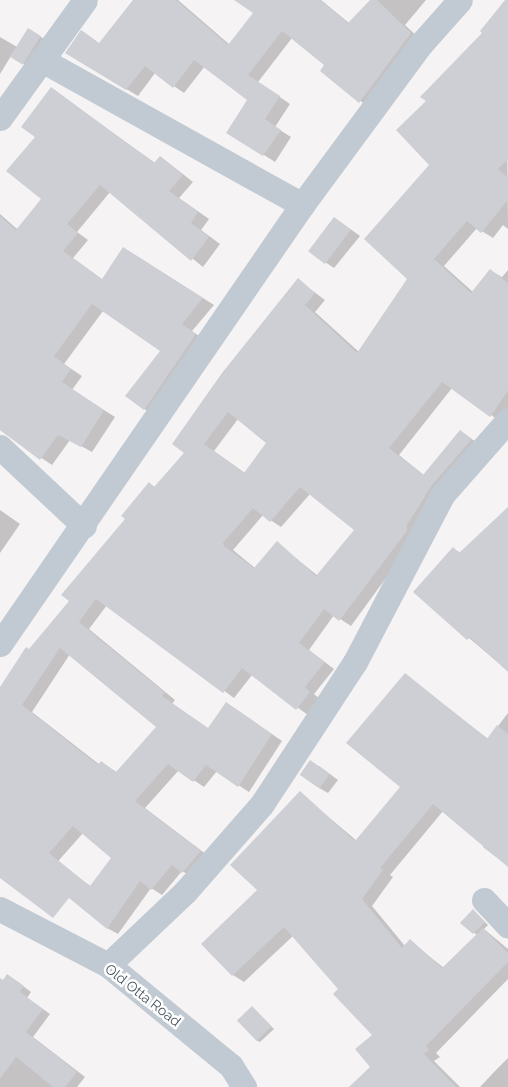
<!DOCTYPE html>
<html>
<head>
<meta charset="utf-8">
<style>
  body { margin:0 }
  #map { position:relative; width:508px; height:1087px; overflow:hidden; background:#f5f3f3; font-family:Raleway,sans-serif }
  div>[style] { position:absolute }
  .shadow>* { inset:0; background:#0003 }
  .building>* { inset:0; background:#cdcfd5; transform-origin:0 0 }
  .minor>* { height:25px; margin:-12.5px; padding:0 12.5px; transform-origin:12.5px; border-radius:12.5px; background:#c1cad2 }
  span { translate:-50% -50%; white-space:nowrap; text-align:center; line-height:1.15; -webkit-text-stroke:5px #fff; paint-order:stroke }
  .street-label { font-size:14px; color:#4a5661 }
</style>
</head>
<body>
<div id="map">
  <div class="shadow">
    <i style="clip-path:polygon(134px 0,178px 0,230px 45px,255px 13px,236px 0,321px 0,349px 23px,372px 0,426px 0,405px 25px,422px 41px,371px 109px,321px 71px,326px 65px,292px 38px,258px 82px,290px 104px,275px 127px,291px 137px,275px 162px,228px 132px,249px 100px,205px 66px,184px 93px,155px 73px,138px 96px,66px 53px,82px 31px,100px 44px)"></i>
    <i style="clip-path:polygon(evenodd,506px 0,508px 229px,503px 225px,493px 238px,477px 228px,444px 266px,473px 292px,491px 271px,502px 277px,508px 270px,508px 412px,501px 422px,452px 388px,399px 455px,425px 476px,460px 431px,482px 446px,351px 626px,334px 615px,309px 650px,334px 669px,314px 694px,320px 699px,308px 715px,252px 675px,234px 698px,107px 605px,89px 629px,175px 700px,172px 704px,209px 729px,237px 710px,282px 741px,249px 792px,217px 771px,204px 787px,179px 770px,145px 808px,211px 858px,194px 878px,182px 871px,162px 895px,151px 888px,118px 934px,107px 928px,77px 877px,92px 887px,113px 857px,83px 833px,60px 859px,34px 899px,0 874px,0 689px,71px 601px,149px 484px,155px 487px,185px 452px,298px 280px,325px 300px,315px 312px,359px 352px,409px 279px,431px 165px,427px 101px,484px 33px,506px 0,238px 419px,268px 443px,245px 473px,214px 451px,238px 419px,506px 0,310px 494px,356px 529px,318px 576px,277px 543px,255px 568px,233px 550px,263px 515px,281px 527px,310px 494px,506px 0,70px 654px,158px 727px,118px 773px,102px 763px,100px 765px,32px 712px,70px 654px)"></i>
    <i style="clip-path:polygon(38px 35px,49px 42px,31px 68px,11px 56px,0 74px,0 37px,17px 47px)"></i>
    <i style="clip-path:polygon(52px 89px,155px 163px,161px 157px,193px 182px,179px 198px,209px 219px,201px 230px,220px 244px,203px 267px,110px 192px,77px 232px,88px 240px,73px 258px,103px 280px,135px 255px,214px 305px,192px 331px,206px 341px,155px 415px,144px 409px,161px 351px,103px 311px,64px 364px,82px 376px,72px 390px,115px 417px,92px 452px,70px 440px,52px 465px,0 430px,0 214px,17px 229px,43px 199px,36px 137px)"></i>
    <i style="clip-path:polygon(335px 218px,360px 236px,334px 268px,325px 262px)"></i>
    <i style="clip-path:polygon(508px 509px,508px 671px,415px 592px,454px 549px,461px 553px)"></i>
    <i style="clip-path:polygon(0 510px,20px 524px,0 553px)"></i>
    <i style="clip-path:polygon(405px 674px,488px 739px,508px 713px,508px 866px,483px 847px,485px 843px,443px 811px,390px 875px,393px 877px,372px 906px,405px 946px,410px 941px,444px 968px,477px 935px,461px 922px,473px 910px,488px 925px,484px 929px,508px 949px,508px 979px,436px 1053px,440px 1057px,434px 1061px,460px 1087px,349px 1087px,405px 1042px,340px 989px,293px 936px,244px 982px,233px 975px,202px 944px,259px 890px,300px 793px,357px 841px,402px 787px)"></i>
    <i style="clip-path:polygon(319px 766px,338px 780px,328px 793px,319px 788px)"></i>
    <i style="clip-path:polygon(15px 980px,31px 992px,27px 998px,50px 1014px,33px 1037px,85px 1077px,77px 1087px,0 1087px,0 986px)"></i>
    <i style="clip-path:polygon(252px 1007px,274px 1029px,260px 1042px,256px 1040px)"></i>
    <i style="clip-path:polygon(508px 1058px,508px 1087px,480px 1087px,496px 1070px)"></i>
  </div>
  <div class="building">
    <i style="clip-path:polygon(133px 0,176px 0,228px 45px,253px 13px,234px 0,320px 0,348px 23px,370px 0,377px 0,411px 33px,359px 103px,320px 71px,324px 65px,282px 31px,248px 75px,280px 96px,265px 119px,281px 130px,263px 156px,226px 133px,247px 100px,194px 60px,173px 88px,145px 66px,126px 90px,65px 53px,81px 30px,99px 43px)"></i>
    <i style="clip-path:polygon(evenodd,505px 0,508px 0,508px 159px,498px 169px,508px 178px,508px 200px,481px 233px,467px 221px,434px 259px,471px 293px,490px 269px,508px 283px,508px 391px,490px 417px,442px 382px,389px 448px,423px 475px,460px 430px,472px 439px,432px 485px,407px 525px,407px 531px,339px 621px,324px 609px,299px 643px,325px 662px,305px 687px,310px 692px,296px 710px,242px 668px,223px 693px,96px 599px,79px 622px,165px 693px,162px 696px,208px 728px,226px 702px,272px 734px,238px 787px,206px 765px,193px 782px,168px 764px,135px 801px,201px 851px,182px 873px,172px 865px,151px 890px,140px 881px,107px 929px,69px 898px,53px 918px,0 878px,0 687px,26px 647px,29px 649px,69px 601px,61px 595px,125px 519px,121px 516px,149px 482px,154px 487px,184px 453px,172px 444px,222px 373px,298px 278px,315px 293px,305px 305px,357px 353px,407px 279px,364px 239px,429px 165px,396px 130px,426px 101px,420px 97px,482px 33px,480px 31px,505px 0,228px 412px,266px 443px,244px 473px,204px 444px,228px 412px,505px 0,300px 487px,354px 530px,316px 576px,277px 541px,254px 568px,224px 546px,223px 543px,253px 508px,270px 522px,300px 487px,505px 0,60px 648px,156px 727px,116px 772px,101px 761px,98px 765px,22px 705px,60px 648px,505px 0,73px 826px,111px 858px,90px 886px,49px 853px,73px 826px)"></i>
    <i style="left:28px;top:28px;width:15px;height:34px;rotate:32deg"></i>
    <i style="clip-path:polygon(51px 87px,154px 163px,160px 156px,183px 175px,169px 191px,198px 212px,191px 223px,209px 237px,191px 261px,100px 185px,67px 224px,78px 233px,63px 251px,102px 279px,123px 247px,203px 298px,182px 324px,196px 334px,144px 410px,125px 396px,160px 351px,92px 304px,54px 356px,71px 369px,62px 382px,104px 410px,81px 447px,58px 435px,40px 460px,0 430px,0 216px,16px 230px,41px 199px,6px 171px,35px 137px,21px 127px)"></i>
    <i style="left:334px;top:217px;width:21px;height:43px;rotate:37deg"></i>
    <i style="clip-path:polygon(508px 507px,508px 672px,470px 637px,467px 640px,413px 592px,453px 547px,459px 553px)"></i>
    <i style="clip-path:polygon(405px 673px,487px 739px,497px 725px,508px 734px,508px 867px,433px 804px,380px 868px,383px 870px,362px 899px,402px 948px,410px 939px,442px 968px,483px 928px,508px 953px,508px 962px,426px 1046px,429px 1050px,424px 1054px,456px 1087px,349px 1087px,370px 1067px,355px 1049px,372px 1035px,333px 994px,338px 989px,284px 927px,232px 976px,201px 944px,257px 890px,230px 865px,300px 791px,355px 841px,400px 787px,346px 743px)"></i>
    <i style="left:310px;top:760px;width:24px;height:18px;rotate:35deg"></i>
    <i style="clip-path:polygon(473px 909px,485px 922px,473px 934px,460px 923px)"></i>
    <i style="clip-path:polygon(7px 974px,24px 986px,20px 992px,43px 1009px,26px 1032px,77px 1072px,65px 1087px,53px 1087px,16px 1057px,0 1079px,0 978px,3px 980px)"></i>
    <i style="left:252px;top:1006px;width:28px;height:21px;rotate:46deg"></i>
  </div>
  <div class="minor">
    <i style="left:42px;top:60px;width:298px;rotate:29.1deg"></i>
    <i style="left:0;top:118px;width:145px;rotate:-54.2deg"></i>
    <i style="left:0;top:447px;width:115px;rotate:43.2deg"></i>
    <i style="left:0;top:644px;width:533px;rotate:-55.47deg"></i>
    <i style="left:302px;top:205px;width:199px;rotate:-53.6deg"></i>
    <i style="left:420px;top:45px;width:60px;rotate:-48.4deg"></i>
    <i style="left:484px;top:900px;width:35px;rotate:47deg"></i>
    <i style="left:0;top:909px;width:122px;rotate:27.4deg"></i>
    <i style="left:108px;top:965px;width:159px;rotate:39.4deg"></i>
    <i style="left:231px;top:1066px;width:25px;rotate:58deg"></i>
    <i style="left:108px;top:965px;width:106px;rotate:-43.5deg"></i>
    <i style="left:185px;top:892px;width:117px;rotate:-48.8deg"></i>
    <i style="left:262px;top:804px;width:170px;rotate:-56.8deg"></i>
    <i style="left:355px;top:662px;width:190px;rotate:-62.4deg"></i>
    <i style="left:443px;top:494px;width:98px;rotate:-48.7deg"></i>
  </div>
  <div class="street-label">
    <span style="left:143px;top:995px;rotate:38deg">Old Otta Road</span>
  </div>
</div>
</body>
</html>
